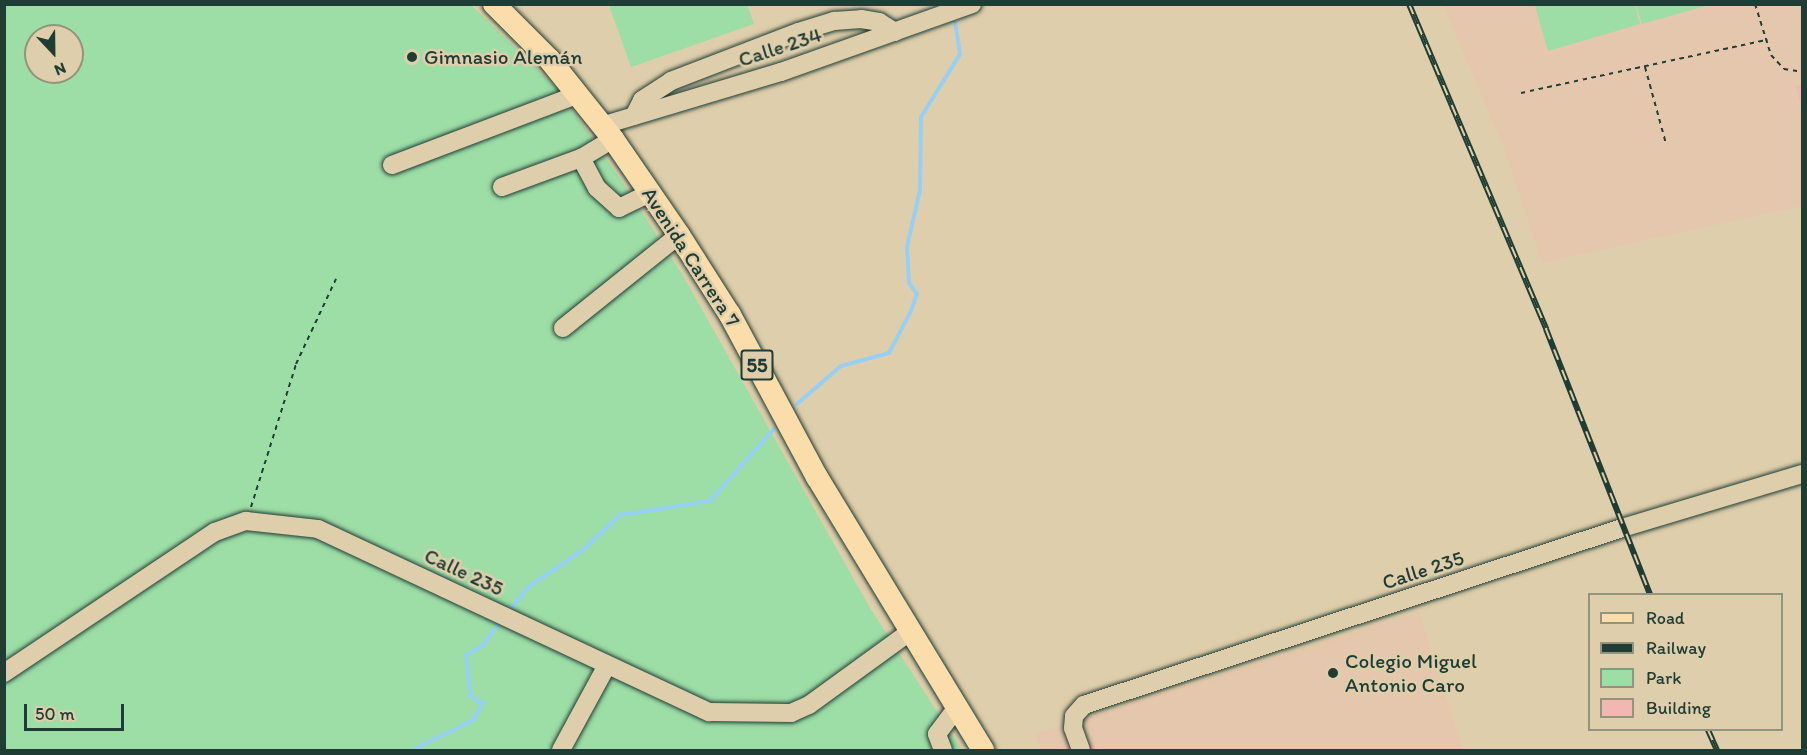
<!DOCTYPE html>
<html>
<head>
<meta charset="utf-8">
<style>
  body { margin:0 }
  #map { position:relative; width:1807px; height:755px; overflow:hidden; background:#dfceab; font-family:Itim,sans-serif }
  div>[style] { position:absolute }
  .built>* { inset:0; background:#e5c7ad }
  .green>* { inset:0; background:#9ddda6 }
  .stream>* { height:4px; margin:-2px; padding:0 2px; transform-origin:2px; border-radius:2px; background:#96d0f6 }
  .building>* { inset:0; background:#f3b7b1 }
  .path>* { height:2px; margin-top:-1px; transform-origin:0; background:repeating-linear-gradient(90deg,#1f3d34 0 4.5px,transparent 0 9px) }
  .roads { filter:drop-shadow(0 0 2px #1f3d34) drop-shadow(0 0 2px #1f3d34) }
  .minor>* { height:18px; margin:-9px; padding:0 9px; transform-origin:9px; border-radius:9px; background:#dfceab }
  .major>* { height:22px; margin:-11px; padding:0 11px; transform-origin:11px; border-radius:11px; background:#faddab }
  .rail>* { height:6px; margin-top:-3px; transform-origin:0; background:repeating-linear-gradient(90deg,#dfceab 0 11px,#1f3d34 0 22px); box-sizing:border-box; border-block:2px solid #1f3d34 }
  .dots>* { width:16px; height:16px; translate:-50% -50%; box-sizing:border-box; border:3px solid #dfceab; border-radius:50% }
  span { translate:-50% -50%; white-space:nowrap; text-align:center; line-height:1.15; -webkit-text-stroke:5px #dfceab; paint-order:stroke }
  .shield-label span { padding:2px 4px; background:#dfceab; border:2px solid; border-radius:4px; -webkit-text-stroke-width:0 }
  .shield-label { font-size:20px; color:#1f3d34; font-weight:700 }
  .street-label { font-size:21px; color:#1f3d34 }
  .poi-label { font-size:21px; color:#1f3d34 }
  .left { translate:0 -50%; text-align:left }
  .frame { position:absolute; inset:0; border:6px solid #1f3d34; pointer-events:none }
  .legend { position:absolute; left:1588px; top:593px; width:195px; height:138px; box-sizing:border-box; background:#dfceab; border:2px solid #92947b; margin:0; padding:8px 10px; list-style:none; font-size:18px; color:#1f3d34 }
  .legend li { display:flex; align-items:center; gap:12px; height:30px }
  .legend b { width:30px; border:2px solid #92947b }
  .north { position:absolute; left:24px; top:24px; width:60px; height:60px; box-sizing:border-box; background:#dfceab; border:2px solid #92947b; border-radius:50%; rotate:158deg; font-size:16px; font-weight:700; line-height:24px; text-align:center; color:#1f3d34 }
  .north::after { content:''; display:block; margin:auto; width:21px; height:27px; background:#1f3d34; clip-path:polygon(50% 0,100% 100%,50% 72%,0 100%) }
  .scale { position:absolute; left:24px; top:704px; width:100px; height:27px; box-sizing:border-box; border:3px solid #1f3d34; border-top:0; padding-left:8px; font-size:18px; line-height:21px; white-space:nowrap; color:#1f3d34; -webkit-text-stroke:4px #dfceab; paint-order:stroke }
</style>
</head>
<body>
<div id="map">
  <div class="built">
    <i style="clip-path:polygon(1443px 5px,1802px 5px,1802px 206px,1542px 263px,1503px 146px)"></i>
    <i style="clip-path:polygon(1419px 612px,1463px 750px,1042px 750px,1034px 734px)"></i>
  </div>
  <div class="green">
    <i style="clip-path:polygon(evenodd,4px 5px,471px 5px,558px 89px,621px 180px,682px 274px,870px 608px,962px 750px,5px 750px,4px 5px,36px 36px,72px 36px,72px 72px,36px 72px,36px 36px)"></i>
    <i style="clip-path:polygon(609px 5px,747px 5px,754px 24px,631px 67px)"></i>
    <i style="clip-path:polygon(1535px 5px,1635px 5px,1640px 24px,1548px 51px)"></i>
    <i style="clip-path:polygon(1636px 5px,1636px 4px,1709px 5px,1642px 24px)"></i>
  </div>
  <div class="stream">
    <i style="left:797px;top:404px;width:58px;rotate:-40.8deg"></i>
    <i style="left:841px;top:366px;width:50px;rotate:-15.2deg"></i>
    <i style="left:889px;top:353px;width:47px;rotate:-62.4deg"></i>
    <i style="left:911px;top:311px;width:18px;rotate:-71deg"></i>
    <i style="left:917px;top:294px;width:14px;rotate:-126deg"></i>
    <i style="left:909px;top:283px;width:36px;rotate:-93deg"></i>
    <i style="left:907px;top:247px;width:58px;rotate:-77.2deg"></i>
    <i style="left:920px;top:190px;width:73px;rotate:-89.2deg"></i>
    <i style="left:921px;top:117px;width:74px;rotate:-58.2deg"></i>
    <i style="left:960px;top:54px;width:38px;rotate:-99deg"></i>
    <i style="left:508px;top:613px;width:31px;rotate:-53deg"></i>
    <i style="left:527px;top:588px;width:68px;rotate:-34.2deg"></i>
    <i style="left:583px;top:550px;width:51px;rotate:-43.4deg"></i>
    <i style="left:620px;top:515px;width:91px;rotate:-8.8deg"></i>
    <i style="left:710px;top:501px;width:96px;rotate:-48.4deg"></i>
    <i style="left:412px;top:750px;width:68px;rotate:-26.2deg"></i>
    <i style="left:473px;top:720px;width:20px;rotate:-60deg"></i>
    <i style="left:483px;top:703px;width:13px;rotate:-153deg"></i>
    <i style="left:471px;top:697px;width:42px;rotate:-96.8deg"></i>
    <i style="left:466px;top:655px;width:18px;rotate:-29deg"></i>
    <i style="left:482px;top:646px;width:31px;rotate:-53deg"></i>
  </div>
  <div class="building">
    <i style="clip-path:polygon(1802px 85px,1802px 111px,1796px 86px)"></i>
  </div>
  <div class="path">
    <i style="left:1755px;top:4px;width:53px;rotate:72.6deg"></i>
    <i style="left:1771px;top:55px;width:19px;rotate:47deg"></i>
    <i style="left:1784px;top:69px;width:18px;rotate:9deg"></i>
    <i style="left:1645px;top:67px;width:80px;rotate:74.7deg"></i>
    <i style="left:1521px;top:93px;width:252px;rotate:-12.2deg"></i>
    <i style="left:251px;top:507px;width:150px;rotate:-72.5deg"></i>
    <i style="left:296px;top:364px;width:94px;rotate:-64.8deg"></i>
  </div>
  <div class="roads">
    <div class="minor">
      <i style="left:634px;top:116px;width:18px;rotate:-63deg"></i>
      <i style="left:642px;top:100px;width:35px;rotate:-33deg"></i>
      <i style="left:671px;top:81px;width:136px;rotate:-21.1deg"></i>
      <i style="left:798px;top:32px;width:38px;rotate:-17deg"></i>
      <i style="left:834px;top:21px;width:27px;rotate:-4deg"></i>
      <i style="left:861px;top:19px;width:18px;rotate:9deg"></i>
      <i style="left:879px;top:22px;width:19px;rotate:32deg"></i>
      <i style="left:601px;top:126px;width:188px;rotate:-16.7deg"></i>
      <i style="left:781px;top:72px;width:203px;rotate:-19.6deg"></i>
      <i style="left:613px;top:139px;width:37px;rotate:149deg"></i>
      <i style="left:581px;top:158px;width:34px;rotate:62deg"></i>
      <i style="left:597px;top:188px;width:30px;rotate:42deg"></i>
      <i style="left:619px;top:208px;width:34px;rotate:-26deg"></i>
      <i style="left:392px;top:165px;width:197px;rotate:-20.8deg"></i>
      <i style="left:502px;top:187px;width:84px;rotate:-20.2deg"></i>
      <i style="left:563px;top:328px;width:149px;rotate:-38.7deg"></i>
      <i style="left:4px;top:673px;width:254px;rotate:-33.8deg"></i>
      <i style="left:215px;top:532px;width:33px;rotate:-20deg"></i>
      <i style="left:246px;top:521px;width:72px;rotate:6.3deg"></i>
      <i style="left:318px;top:529px;width:432px;rotate:25.1deg"></i>
      <i style="left:709px;top:712px;width:82px;rotate:0.7deg"></i>
      <i style="left:791px;top:713px;width:20px;rotate:-24deg"></i>
      <i style="left:809px;top:705px;width:126px;rotate:-36deg"></i>
      <i style="left:561px;top:750px;width:94px;rotate:-61.5deg"></i>
      <i style="left:943px;top:750px;width:17px;rotate:-111deg"></i>
      <i style="left:937px;top:734px;width:31px;rotate:-53deg"></i>
      <i style="left:1081px;top:750px;width:23px;rotate:-110deg"></i>
      <i style="left:1073px;top:728px;width:12px;rotate:-85deg"></i>
      <i style="left:1074px;top:716px;width:15px;rotate:-48deg"></i>
      <i style="left:1084px;top:705px;width:566px;rotate:-18.21deg"></i>
      <i style="left:1622px;top:528px;width:188px;rotate:-16.7deg"></i>
    </div>
    <div class="major">
      <i style="left:494px;top:4px;width:78px;rotate:45deg"></i>
      <i style="left:549px;top:59px;width:102px;rotate:51.3deg"></i>
      <i style="left:613px;top:139px;width:116px;rotate:55.5deg"></i>
      <i style="left:679px;top:235px;width:95px;rotate:57.5deg"></i>
      <i style="left:730px;top:315px;width:184px;rotate:61.8deg"></i>
      <i style="left:817px;top:477px;width:320px;rotate:58.7deg"></i>
    </div>
  </div>
  <div class="rail">
    <i style="left:1409px;top:4px;width:353px;rotate:67.1deg"></i>
    <i style="left:1546px;top:329px;width:285px;rotate:68.6deg"></i>
    <i style="left:1708px;top:730px;width:22px;rotate:66deg"></i>
  </div>
  <div class="dots">
    <i style="left:412px;top:57px;background:#1f3d34"></i>
    <i style="left:1333px;top:673px;background:#1f3d34"></i>
  </div>
  <div class="shield-label">
    <span style="left:757px;top:365px">55</span>
  </div>
  <div class="street-label">
    <span style="left:780px;top:47px;rotate:-18deg">Calle 234</span>
    <span style="left:691px;top:257px;rotate:57deg">Avenida Carrera 7</span>
    <span style="left:1423px;top:570px;rotate:-18deg">Calle 235</span>
    <span style="left:464px;top:572px;rotate:25deg">Calle 235</span>
  </div>
  <div class="poi-label">
    <span class="left" style="left:424px;top:57px">Gimnasio Alemán</span>
    <span class="left" style="left:1345px;top:673px">Colegio Miguel<br>Antonio Caro</span>
  </div>
  <div class="frame"></div>
  <ul class="legend">
  <li><b style="height:8px;background:#faddab"></b>Road</li>
  <li><b style="height:8px;background:#1f3d34"></b>Railway</li>
  <li><b style="height:16px;background:#9ddda6"></b>Park</li>
  <li><b style="height:16px;background:#f3b7b1"></b>Building</li>
  </ul>
  <div class="north">N</div>
  <div class="scale">50 m</div>
</div>
</body>
</html>
